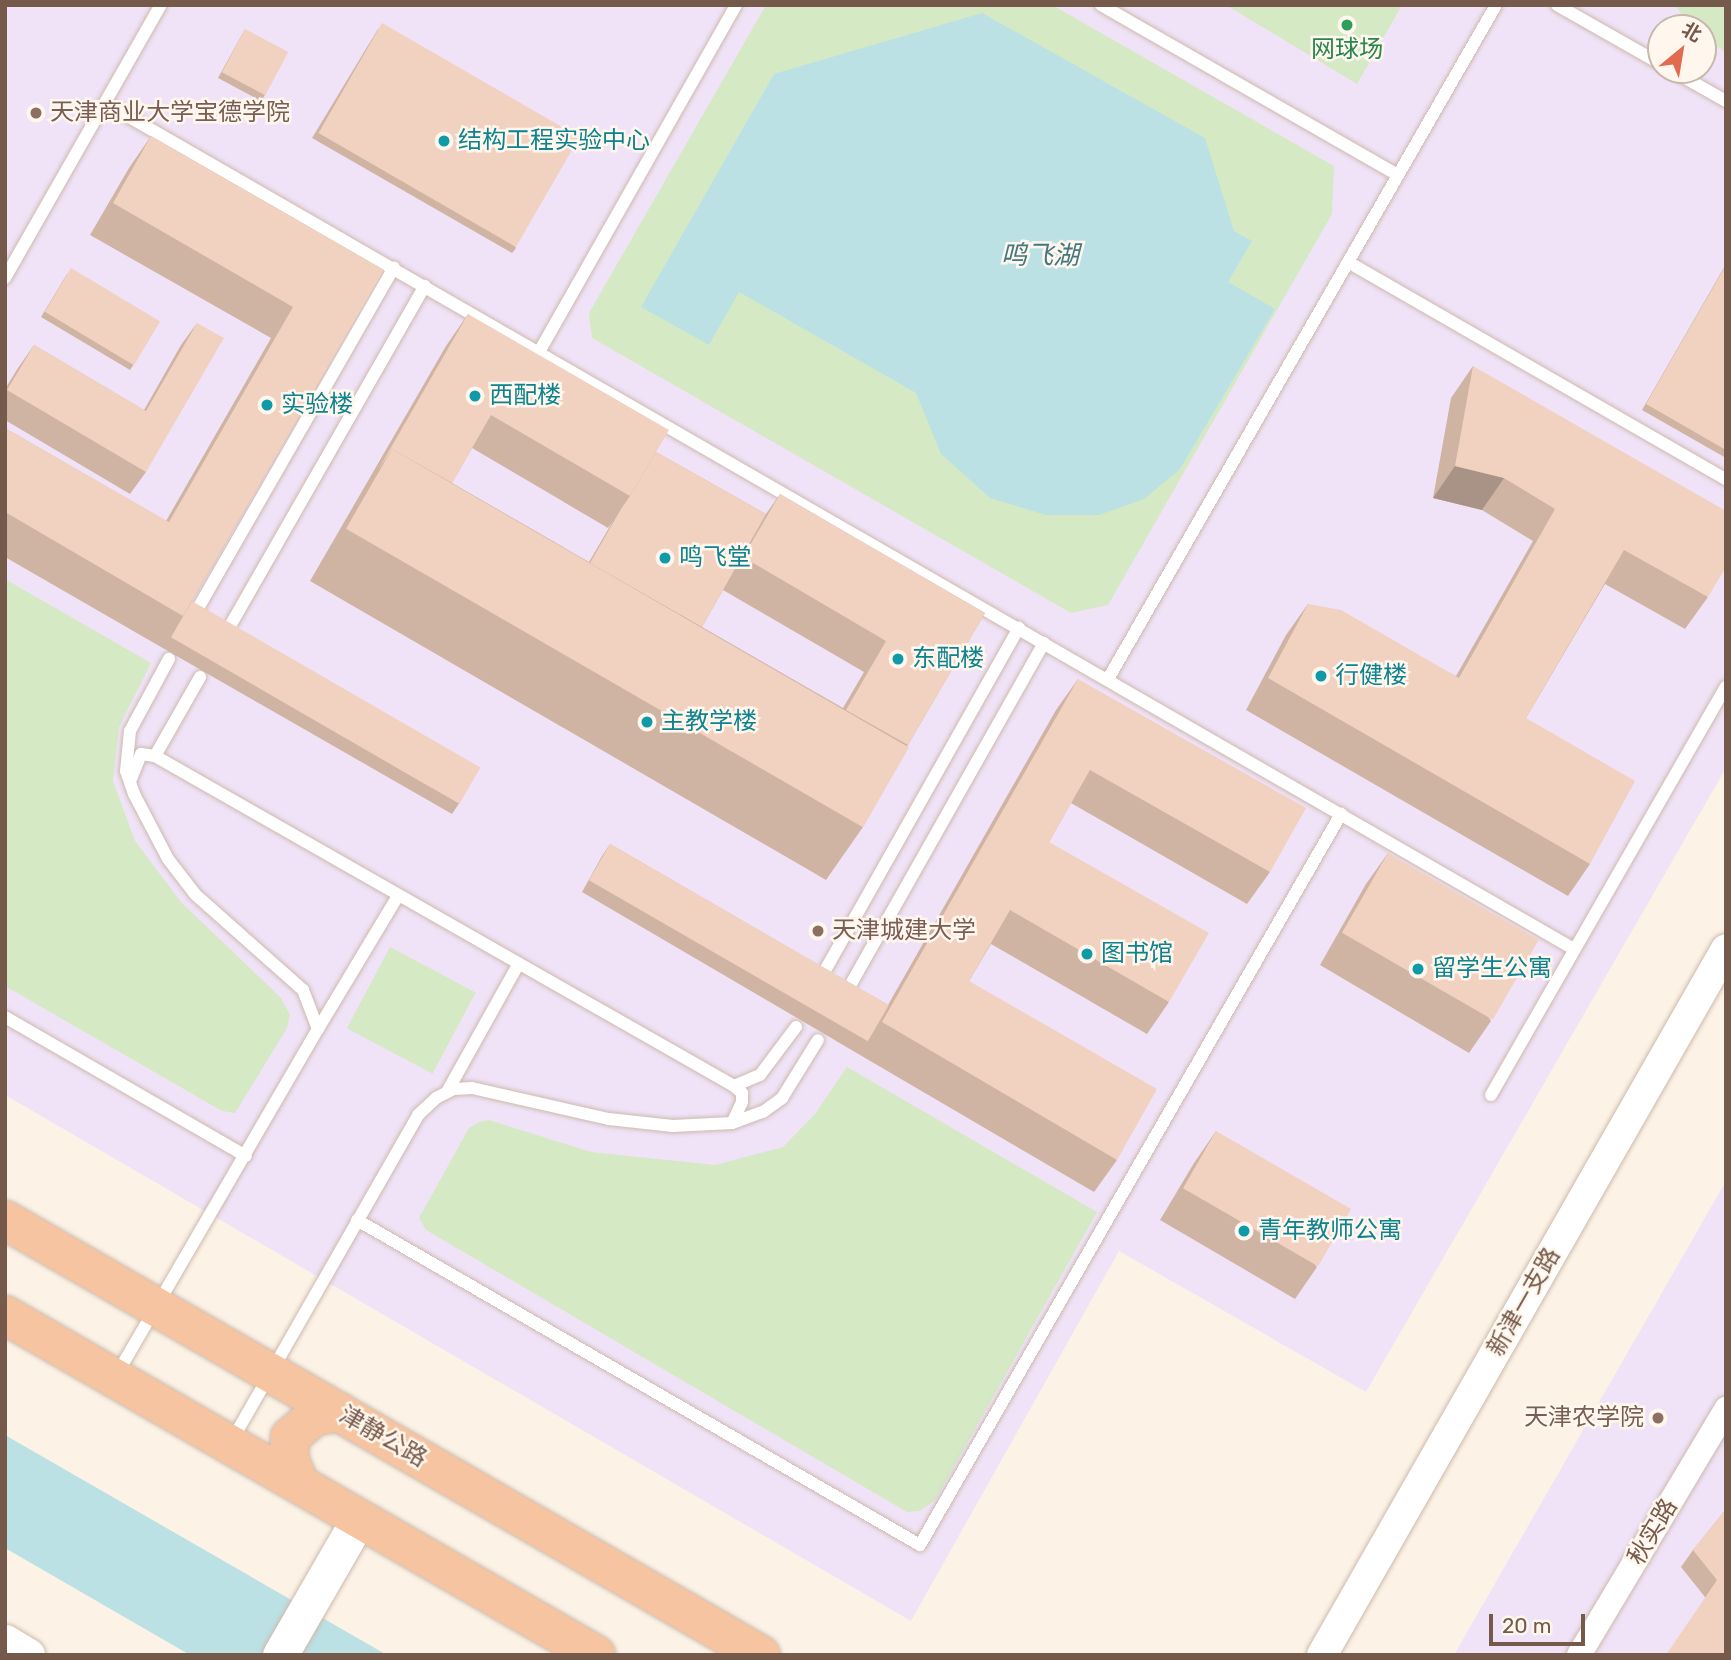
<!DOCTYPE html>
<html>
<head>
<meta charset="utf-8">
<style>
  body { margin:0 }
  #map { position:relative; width:1731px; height:1660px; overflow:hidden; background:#fcf3e6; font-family:Rubik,"Noto Sans SC",sans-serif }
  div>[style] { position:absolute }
  .education>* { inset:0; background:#f0e3f8 }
  .green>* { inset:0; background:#d5e9c5; transform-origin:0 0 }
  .water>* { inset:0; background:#bbe1e5 }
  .roads { filter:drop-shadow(0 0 2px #cdbaad) drop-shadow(0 0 2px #cdbaad) }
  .service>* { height:12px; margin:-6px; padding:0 6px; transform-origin:6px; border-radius:6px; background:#fff }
  .minor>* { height:24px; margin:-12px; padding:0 12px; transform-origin:12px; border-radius:12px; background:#fff }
  .tertiary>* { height:30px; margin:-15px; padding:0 15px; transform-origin:15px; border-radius:15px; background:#fff }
  .secondary>* { height:35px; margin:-17.5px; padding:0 17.5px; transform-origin:17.5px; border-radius:17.5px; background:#fff }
  .trunk>* { height:38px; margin:-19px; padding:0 19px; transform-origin:19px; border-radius:19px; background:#f6c4a0 }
  .wall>* { inset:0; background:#cfb4a4 }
  .shaded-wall>* { inset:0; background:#a99286 }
  .building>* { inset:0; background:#f1d1bf; transform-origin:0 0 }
  .dots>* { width:19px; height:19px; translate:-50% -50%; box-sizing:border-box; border:4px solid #fff7ed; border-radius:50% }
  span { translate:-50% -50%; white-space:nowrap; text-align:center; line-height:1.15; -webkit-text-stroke:5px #fff7ed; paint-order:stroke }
  .leisure-label { font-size:24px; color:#27864d }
  .education-label { font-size:24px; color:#785e54 }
  .left { translate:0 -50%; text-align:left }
  .right { translate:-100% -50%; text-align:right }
  .culture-label { font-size:24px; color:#0d838f }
  .street-label { font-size:24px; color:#75594b }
  .water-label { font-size:26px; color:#437880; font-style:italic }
  .frame { position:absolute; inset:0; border:7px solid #75594b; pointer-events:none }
  .north { position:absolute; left:1647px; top:14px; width:70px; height:70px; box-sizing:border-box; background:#fff7ed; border:2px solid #c8b8ac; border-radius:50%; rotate:30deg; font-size:19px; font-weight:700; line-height:28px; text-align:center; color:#75594b }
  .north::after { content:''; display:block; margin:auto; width:24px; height:32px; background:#e26a4f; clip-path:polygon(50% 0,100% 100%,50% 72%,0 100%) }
  .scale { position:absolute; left:1489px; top:1614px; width:96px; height:32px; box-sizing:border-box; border:4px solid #75594b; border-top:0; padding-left:9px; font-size:21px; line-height:24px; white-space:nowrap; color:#75594b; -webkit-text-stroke:5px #fff7ed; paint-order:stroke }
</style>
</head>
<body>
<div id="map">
  <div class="education">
    <i style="clip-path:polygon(evenodd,5px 5px,1726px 5px,1726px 768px,1366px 1392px,1119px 1251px,911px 1621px,5px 1095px,5px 5px,1661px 28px,1703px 28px,1703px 70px,1661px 70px,1661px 28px)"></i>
    <i style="clip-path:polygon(1726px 1181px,1726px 1655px,1454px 1655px)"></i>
  </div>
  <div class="green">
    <i style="clip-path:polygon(766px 5px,1052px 5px,1334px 166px,1332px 214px,1108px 605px,1071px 613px,592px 338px,589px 313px)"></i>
    <i style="clip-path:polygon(1226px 5px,1314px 6px,1402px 5px,1357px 84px)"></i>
    <i style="clip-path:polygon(1674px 5px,1726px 5px,1726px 53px,1703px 36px,1703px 28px,1694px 28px)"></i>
    <i style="clip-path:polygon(5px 579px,151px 663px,119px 727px,113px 781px,135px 841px,181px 902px,281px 998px,290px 1015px,287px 1028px,235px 1113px,222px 1111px,5px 986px)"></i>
    <i style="left:390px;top:947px;width:97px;height:92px;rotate:28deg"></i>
    <i style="clip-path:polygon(847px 1067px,1097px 1212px,935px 1500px,920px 1511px,907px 1512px,426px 1230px,419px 1218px,469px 1128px,479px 1122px,489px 1120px,591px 1152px,715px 1165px,783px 1147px,815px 1114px)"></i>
  </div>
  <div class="water">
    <i style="clip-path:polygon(982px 13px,1205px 138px,1234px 231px,1252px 241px,1228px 282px,1275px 309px,1180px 469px,1144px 499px,1099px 515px,1046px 515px,990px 498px,941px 454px,916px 393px,739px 292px,709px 345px,641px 307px,774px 74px)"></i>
    <i style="clip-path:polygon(5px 1435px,387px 1655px,190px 1655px,5px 1548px)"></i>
  </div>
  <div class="roads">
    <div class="service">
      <i style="left:1101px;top:5px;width:342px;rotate:29.8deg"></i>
      <i style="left:1557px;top:5px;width:120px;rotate:29.6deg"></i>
      <i style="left:1671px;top:70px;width:63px;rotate:29.4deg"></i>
      <i style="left:105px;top:103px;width:1695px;rotate:29.94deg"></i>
      <i style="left:1348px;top:262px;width:436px;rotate:29.9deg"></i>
      <i style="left:5px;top:278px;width:314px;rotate:-60.3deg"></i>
      <i style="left:539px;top:352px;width:399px;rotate:-60.4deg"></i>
      <i style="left:197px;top:610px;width:395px;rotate:-60.1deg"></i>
      <i style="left:230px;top:626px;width:392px;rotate:-60.2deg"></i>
      <i style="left:1108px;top:679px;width:778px;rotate:-60.07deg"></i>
      <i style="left:155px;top:756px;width:91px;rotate:-60.3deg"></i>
      <i style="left:131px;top:779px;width:27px;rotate:-68deg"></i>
      <i style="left:141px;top:754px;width:14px;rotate:8deg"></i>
      <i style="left:155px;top:756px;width:666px;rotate:29.68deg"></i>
      <i style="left:734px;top:1086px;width:11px;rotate:41deg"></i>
      <i style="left:742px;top:1093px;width:9px;rotate:90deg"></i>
      <i style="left:742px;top:1102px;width:23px;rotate:115deg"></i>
      <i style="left:823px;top:974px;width:398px;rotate:-60.5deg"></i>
      <i style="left:847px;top:991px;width:400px;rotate:-60.5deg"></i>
      <i style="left:5px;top:1017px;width:278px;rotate:30deg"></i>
      <i style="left:318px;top:1029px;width:155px;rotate:-59deg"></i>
      <i style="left:734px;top:1086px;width:28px;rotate:-23deg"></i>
      <i style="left:760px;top:1075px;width:60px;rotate:-53.1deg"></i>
      <i style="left:447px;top:1092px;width:145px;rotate:-60.8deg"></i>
      <i style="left:1491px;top:1095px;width:471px;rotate:-60.1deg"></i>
      <i style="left:357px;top:1220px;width:650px;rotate:30deg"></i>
      <i style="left:920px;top:1545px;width:844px;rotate:-60.06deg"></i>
      <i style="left:117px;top:1374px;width:399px;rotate:-59.8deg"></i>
      <i style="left:318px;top:1029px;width:42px;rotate:-111deg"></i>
      <i style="left:303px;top:990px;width:144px;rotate:-138.4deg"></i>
      <i style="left:195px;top:894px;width:44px;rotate:-127.6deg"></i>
      <i style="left:168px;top:859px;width:73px;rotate:-117.6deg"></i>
      <i style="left:134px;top:794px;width:24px;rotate:-109deg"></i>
      <i style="left:126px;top:771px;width:40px;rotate:-84.3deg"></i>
      <i style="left:130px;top:731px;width:82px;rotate:-61.6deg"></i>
      <i style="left:231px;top:1442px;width:377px;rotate:-60.2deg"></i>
      <i style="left:418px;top:1115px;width:25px;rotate:-43deg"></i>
      <i style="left:436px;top:1098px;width:20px;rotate:-27deg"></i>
      <i style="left:454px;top:1089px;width:18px;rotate:-3deg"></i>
      <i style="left:472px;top:1088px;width:140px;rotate:12.8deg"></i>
      <i style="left:609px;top:1119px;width:64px;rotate:6.2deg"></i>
      <i style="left:673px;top:1126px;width:59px;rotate:-2.9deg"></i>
      <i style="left:732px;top:1123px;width:33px;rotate:-20deg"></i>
      <i style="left:763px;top:1112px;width:24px;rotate:-36deg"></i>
      <i style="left:782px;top:1098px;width:68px;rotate:-58.2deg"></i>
    </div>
    <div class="minor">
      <i style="left:1579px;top:1655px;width:287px;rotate:-59.1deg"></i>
    </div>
    <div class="tertiary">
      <i style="left:1322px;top:1655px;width:813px;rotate:-60.22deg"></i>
    </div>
    <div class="secondary">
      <i style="left:5px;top:1642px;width:26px;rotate:31deg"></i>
      <i style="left:280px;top:1655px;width:158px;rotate:-60deg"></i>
    </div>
    <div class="trunk">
      <i style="left:5px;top:1220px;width:872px;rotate:29.92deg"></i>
      <i style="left:5px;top:1315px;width:682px;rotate:29.91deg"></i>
      <i style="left:299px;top:1483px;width:27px;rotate:-112deg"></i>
      <i style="left:289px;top:1458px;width:21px;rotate:-87deg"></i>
      <i style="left:290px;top:1437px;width:33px;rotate:-40deg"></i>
      <i style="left:315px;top:1416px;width:25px;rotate:-9deg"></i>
    </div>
  </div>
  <div class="wall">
    <i style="clip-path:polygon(245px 29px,265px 95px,261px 101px,218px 78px)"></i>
    <i style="clip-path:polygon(378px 29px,516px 248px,512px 253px,312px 138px)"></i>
    <i style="clip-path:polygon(151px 136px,384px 270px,192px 601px,460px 802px,452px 814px,161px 647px,5px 557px,5px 428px,166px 521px,271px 338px,90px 235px,129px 168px)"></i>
    <i style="clip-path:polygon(1726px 264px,1726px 458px,1642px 410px)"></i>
    <i style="clip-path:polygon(67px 274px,134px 364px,130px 370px,41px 317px)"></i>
    <i style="clip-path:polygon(evenodd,468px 314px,656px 452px,766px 514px,780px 494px,985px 613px,908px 745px,863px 827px,826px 880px,310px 581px,446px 346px,468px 314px,472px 448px,608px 528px,613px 521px,589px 562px,452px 483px,472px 448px,468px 314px,723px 590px,864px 672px,843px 708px,702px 627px,723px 590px)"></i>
    <i style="clip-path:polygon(197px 323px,146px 472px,130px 494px,5px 420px,5px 389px,18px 368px,34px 345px,144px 410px,181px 345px)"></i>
    <i style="clip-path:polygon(1473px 366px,1708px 597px,1685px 629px,1605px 584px,1526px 718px,1590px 864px,1568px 896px,1246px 710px,1286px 635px,1308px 604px,1456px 676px,1533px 541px,1482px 510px,1433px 498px,1451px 398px)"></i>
    <i style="clip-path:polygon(1078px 679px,1270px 872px,1247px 904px,1071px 803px,1049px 842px,1169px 1002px,1147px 1034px,991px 944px,969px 981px,1117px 1160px,1094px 1192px,582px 892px,602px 856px,610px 844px,888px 1005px,1056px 710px)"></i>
    <i style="clip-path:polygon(1388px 853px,1491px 1021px,1469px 1053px,1320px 965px,1366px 884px)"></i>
    <i style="clip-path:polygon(1216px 1131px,1317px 1267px,1295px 1299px,1160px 1220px,1194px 1163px)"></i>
    <i style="clip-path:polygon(1726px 1509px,1726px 1655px,1705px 1597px,1681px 1567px,1693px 1550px)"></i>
  </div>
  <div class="shaded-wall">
    <i style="clip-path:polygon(1455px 466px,1504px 478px,1482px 510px,1433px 498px)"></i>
  </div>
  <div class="building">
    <i style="left:382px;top:23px;width:228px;height:127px;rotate:30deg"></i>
    <i style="left:245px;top:29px;width:49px;height:49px;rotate:28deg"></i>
    <i style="clip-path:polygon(151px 136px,384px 270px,183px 616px,5px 512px,5px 428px,169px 522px,293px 307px,113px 203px)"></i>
    <i style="clip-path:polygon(1726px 265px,1726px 450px,1646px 404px)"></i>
    <i style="left:71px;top:268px;width:104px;height:51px;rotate:31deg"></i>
    <i style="clip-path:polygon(468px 314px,669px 430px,630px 496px,491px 415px,452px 483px,392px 449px,378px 470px)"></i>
    <i style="clip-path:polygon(197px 323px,224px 338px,146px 472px,7px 390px,34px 345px,146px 411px)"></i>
    <i style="clip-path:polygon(1473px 366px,1726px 511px,1726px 567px,1708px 597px,1624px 550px,1526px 718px,1635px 781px,1590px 864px,1268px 678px,1308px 604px,1341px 610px,1459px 678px,1555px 509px,1504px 478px,1455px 466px)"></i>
    <i style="left:392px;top:449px;width:597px;height:92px;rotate:30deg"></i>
    <i style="clip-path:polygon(656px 452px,766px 514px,702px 627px,590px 563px,621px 509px,630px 496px)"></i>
    <i style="clip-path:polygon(780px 494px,985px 613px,908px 745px,846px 710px,886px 641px,743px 557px)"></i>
    <i style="left:192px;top:601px;width:333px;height:42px;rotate:30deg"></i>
    <i style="clip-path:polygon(1078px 679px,1306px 808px,1270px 872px,1090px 770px,1049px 842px,1209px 933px,1169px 1002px,1010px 910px,969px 981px,1157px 1089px,1117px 1160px,882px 1022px)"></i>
    <i style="left:610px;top:844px;width:322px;height:42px;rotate:30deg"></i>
    <i style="left:1388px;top:853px;width:174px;height:92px;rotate:30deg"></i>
    <i style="left:1216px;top:1131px;width:156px;height:66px;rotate:30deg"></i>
    <i style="clip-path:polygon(1726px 1509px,1726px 1655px,1666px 1655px,1717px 1580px,1693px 1550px)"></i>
  </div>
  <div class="dots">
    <i style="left:1347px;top:25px;background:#2e9e5b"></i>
    <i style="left:36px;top:113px;background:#8d6e63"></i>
    <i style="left:444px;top:141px;background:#0f9aa8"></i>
    <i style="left:475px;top:396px;background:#0f9aa8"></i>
    <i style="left:267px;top:405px;background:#0f9aa8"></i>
    <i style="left:665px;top:558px;background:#0f9aa8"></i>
    <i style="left:898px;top:659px;background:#0f9aa8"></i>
    <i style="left:1321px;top:676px;background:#0f9aa8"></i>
    <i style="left:647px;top:722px;background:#0f9aa8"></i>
    <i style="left:818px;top:931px;background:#8d6e63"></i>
    <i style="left:1087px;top:954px;background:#0f9aa8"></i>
    <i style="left:1418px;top:969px;background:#0f9aa8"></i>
    <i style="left:1244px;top:1231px;background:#0f9aa8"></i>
    <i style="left:1658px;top:1418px;background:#8d6e63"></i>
  </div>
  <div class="leisure-label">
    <span style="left:1347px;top:50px">网球场</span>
  </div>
  <div class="education-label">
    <span class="left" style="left:50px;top:113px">天津商业大学宝德学院</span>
    <span class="left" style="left:832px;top:931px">天津城建大学</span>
    <span class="right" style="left:1644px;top:1418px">天津农学院</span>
  </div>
  <div class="culture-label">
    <span class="left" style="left:458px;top:141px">结构工程实验中心</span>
    <span class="left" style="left:489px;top:396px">西配楼</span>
    <span class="left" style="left:281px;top:405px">实验楼</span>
    <span class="left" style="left:679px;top:558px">鸣飞堂</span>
    <span class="left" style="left:912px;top:659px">东配楼</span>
    <span class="left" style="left:1335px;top:676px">行健楼</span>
    <span class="left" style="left:661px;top:722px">主教学楼</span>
    <span class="left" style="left:1101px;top:954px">图书馆</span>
    <span class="left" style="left:1432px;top:969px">留学生公寓</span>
    <span class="left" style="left:1258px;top:1231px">青年教师公寓</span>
  </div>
  <div class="street-label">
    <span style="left:1524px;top:1302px;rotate:-60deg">新津一支路</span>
    <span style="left:383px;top:1437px;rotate:30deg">津静公路</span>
    <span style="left:1653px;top:1532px;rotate:-59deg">秋实路</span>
  </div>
  <div class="water-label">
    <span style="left:1040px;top:256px">鸣飞湖</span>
  </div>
  <div class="frame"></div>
  <div class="north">北</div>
  <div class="scale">20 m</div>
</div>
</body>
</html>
